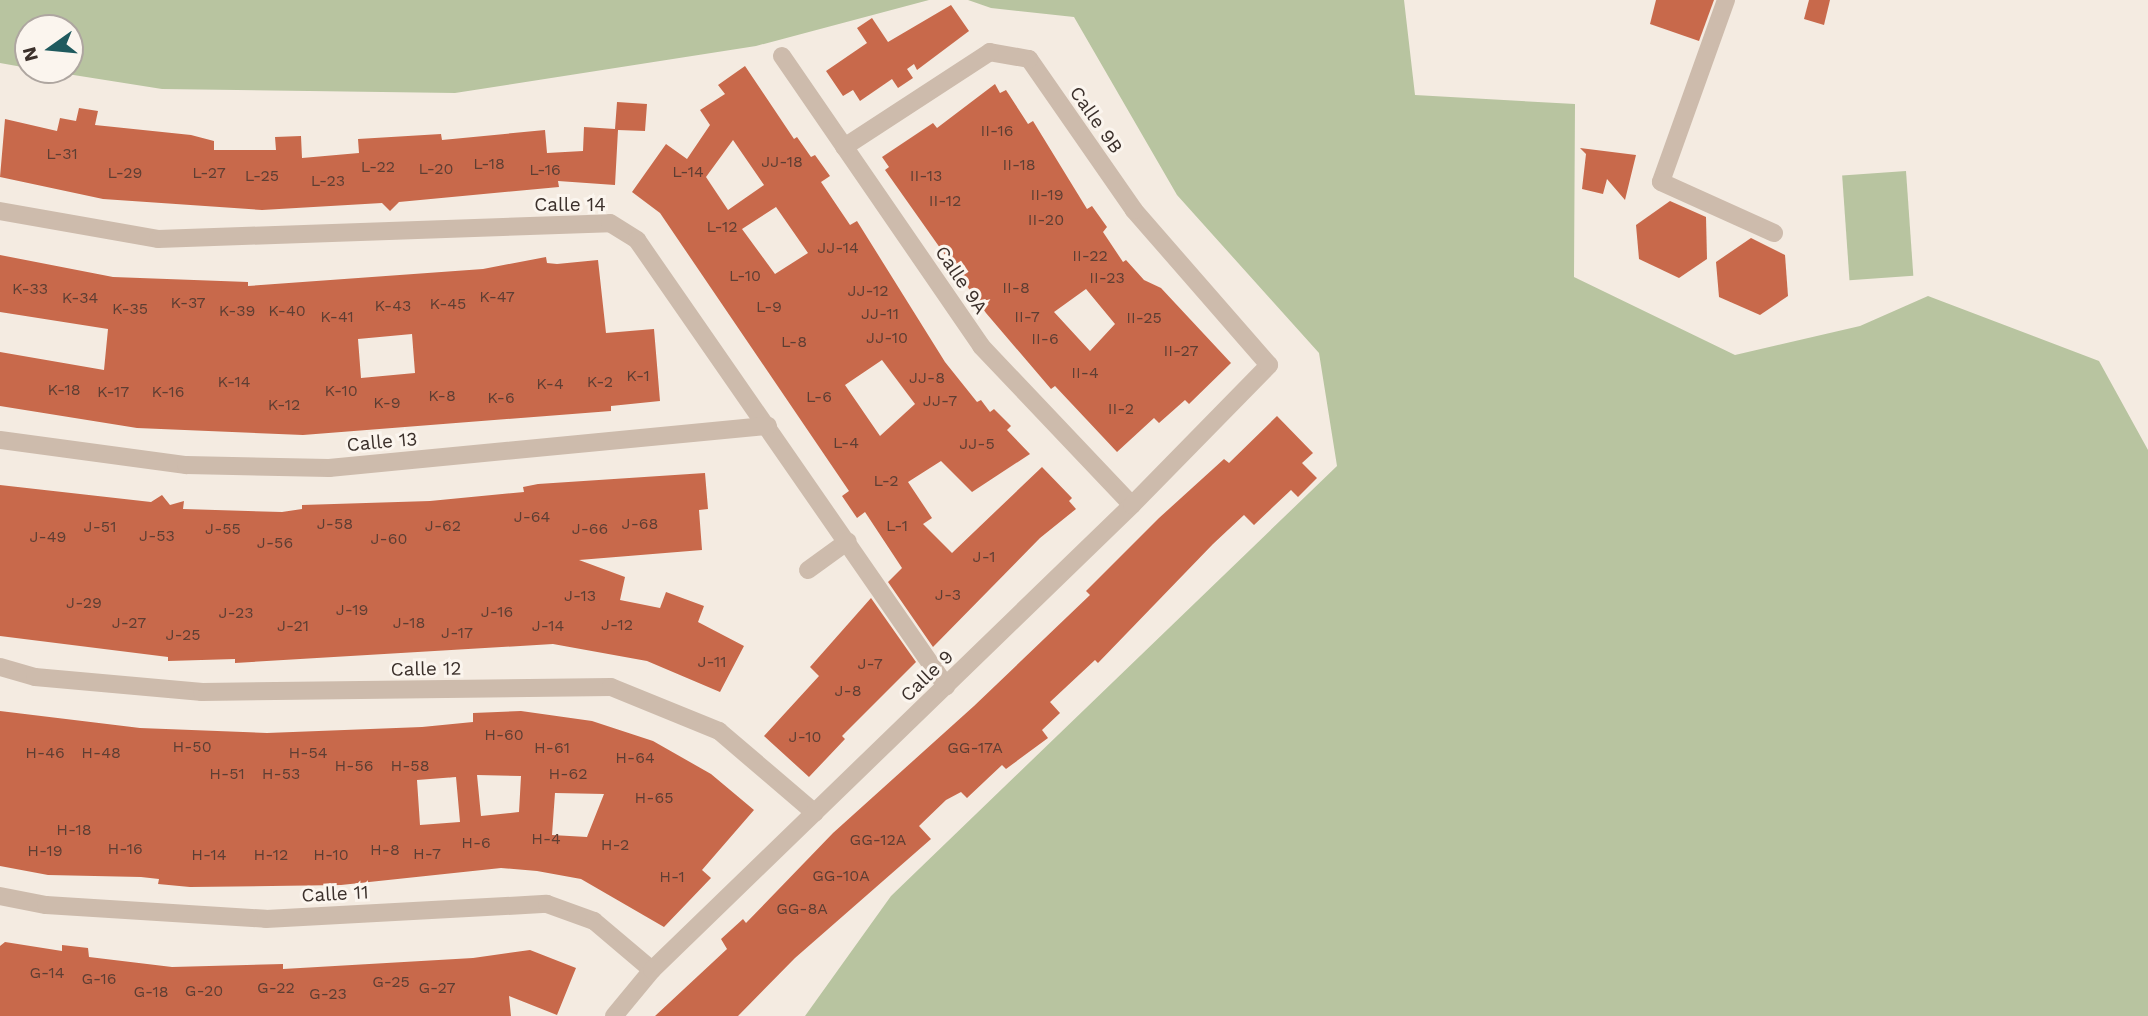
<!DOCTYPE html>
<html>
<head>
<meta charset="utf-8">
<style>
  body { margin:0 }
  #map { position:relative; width:2148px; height:1016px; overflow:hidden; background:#f4ebe1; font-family:"Work Sans",sans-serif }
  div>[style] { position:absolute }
  .green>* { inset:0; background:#b8c4a0; transform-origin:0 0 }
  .building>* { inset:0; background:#c8694b }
  .minor>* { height:18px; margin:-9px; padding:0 9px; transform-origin:9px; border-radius:9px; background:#cdbbac }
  span { translate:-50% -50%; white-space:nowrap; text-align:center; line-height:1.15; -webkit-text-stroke:6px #fbf5ee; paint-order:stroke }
  .number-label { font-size:16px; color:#5e3e33 }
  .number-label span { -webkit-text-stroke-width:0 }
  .street-label { font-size:19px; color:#3b302b }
  .north { position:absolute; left:14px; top:14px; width:70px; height:70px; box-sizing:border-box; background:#fbf5ee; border:2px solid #aea6a0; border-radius:50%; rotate:255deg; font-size:19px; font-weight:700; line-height:28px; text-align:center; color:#3b302b }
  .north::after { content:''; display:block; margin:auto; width:24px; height:32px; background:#1f5a5e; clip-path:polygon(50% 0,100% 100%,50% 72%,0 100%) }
</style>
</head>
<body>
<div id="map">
  <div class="green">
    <i style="clip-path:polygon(0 0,929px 0,756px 46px,455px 93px,162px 89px,42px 70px,70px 70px,70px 28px,28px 28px,28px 68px,0 63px)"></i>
    <i style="clip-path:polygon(968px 0,1404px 0,1415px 95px,1575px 104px,1574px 277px,1735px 355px,1860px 326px,1928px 296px,2099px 361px,2148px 450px,2148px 1016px,805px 1016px,891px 896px,1337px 466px,1319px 353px,1177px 195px,1074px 17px,991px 8px)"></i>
    <i style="left:1906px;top:171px;width:105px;height:64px;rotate:86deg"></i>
  </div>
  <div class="building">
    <i style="clip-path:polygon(1656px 0,1714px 0,1699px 41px,1650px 24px)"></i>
    <i style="clip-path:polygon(1809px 0,1830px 0,1824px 25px,1804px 19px)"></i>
    <i style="clip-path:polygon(951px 5px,969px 31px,917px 70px,914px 64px,907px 69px,913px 78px,898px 88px,892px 79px,860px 101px,853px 90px,843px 96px,826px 71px,867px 43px,857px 28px,872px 18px,888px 42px)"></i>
    <i style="clip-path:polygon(evenodd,745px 66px,794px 139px,797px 137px,811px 157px,815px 155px,830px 176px,821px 182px,850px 225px,857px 221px,945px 362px,977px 402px,981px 400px,990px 412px,994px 409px,1011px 426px,1007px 430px,1030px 454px,972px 492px,941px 461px,908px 482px,932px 518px,923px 524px,952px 553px,1042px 467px,1072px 498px,1069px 501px,1076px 509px,1040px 538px,933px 647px,888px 582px,902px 568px,865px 512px,857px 518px,842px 496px,849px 491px,660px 213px,632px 192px,666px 144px,687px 159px,710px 125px,700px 110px,725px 94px,718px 85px,745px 66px,733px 140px,764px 185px,728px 210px,706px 177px,733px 140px,745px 66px,776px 207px,808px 253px,775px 274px,742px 229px,776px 207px,745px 66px,882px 360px,915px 404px,880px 436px,845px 385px,882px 360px)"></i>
    <i style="clip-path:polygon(evenodd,995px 84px,1000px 93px,1006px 90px,1028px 124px,1033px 121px,1087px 209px,1092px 206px,1107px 227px,1103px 232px,1123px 262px,1126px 260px,1144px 280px,1161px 288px,1231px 363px,1189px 404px,1185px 400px,1159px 423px,1154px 418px,1117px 452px,1055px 386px,1051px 389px,986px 313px,885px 170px,889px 167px,882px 157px,933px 123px,937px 128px,995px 84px,1086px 289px,1115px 324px,1090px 351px,1054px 312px,1086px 289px)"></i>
    <i style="clip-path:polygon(617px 102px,647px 104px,645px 131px,618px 130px,615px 185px,558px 181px,559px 187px,399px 202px,390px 211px,382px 203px,262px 210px,103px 199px,0 177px,5px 119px,57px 131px,60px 118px,76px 121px,79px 108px,98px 111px,95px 125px,191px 135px,214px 141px,214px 150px,276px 150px,275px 137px,301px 136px,302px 158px,359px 153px,358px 139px,441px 134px,442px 140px,545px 130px,547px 153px,583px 151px,584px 127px,615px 129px)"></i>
    <i style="clip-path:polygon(1580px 148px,1636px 155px,1625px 200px,1607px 179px,1603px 194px,1582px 189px,1586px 154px)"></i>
    <i style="clip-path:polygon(1670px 201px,1706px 217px,1707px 259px,1679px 278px,1639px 259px,1636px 225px)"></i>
    <i style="clip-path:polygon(1751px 238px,1785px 255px,1788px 296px,1760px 315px,1719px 297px,1716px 262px)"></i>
    <i style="clip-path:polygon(evenodd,0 255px,113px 277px,248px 282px,248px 286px,483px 269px,546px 257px,547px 263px,557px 264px,598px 260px,606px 333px,654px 329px,660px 401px,611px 406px,611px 411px,303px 435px,137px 428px,0 406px,0 352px,104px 370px,108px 329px,0 312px,0 255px,412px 334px,415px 373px,361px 378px,358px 339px,412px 334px)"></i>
    <i style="clip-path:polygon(1277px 416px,1313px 453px,1302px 463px,1317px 478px,1298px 497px,1291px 490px,1254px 525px,1244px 515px,1213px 544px,1098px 663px,1095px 660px,1050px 702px,1060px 713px,1042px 730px,1048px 738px,1006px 769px,1002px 765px,967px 798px,961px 792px,946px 800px,919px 826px,931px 839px,795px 958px,738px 1016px,655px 1016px,727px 949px,721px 939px,743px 919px,746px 923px,833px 833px,974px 706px,1090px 595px,1086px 591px,1159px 518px,1224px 459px,1229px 463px)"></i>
    <i style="clip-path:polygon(705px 473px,708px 509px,699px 510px,702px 550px,579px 560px,625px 577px,620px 600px,660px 608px,666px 592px,704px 606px,698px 622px,744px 646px,720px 692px,647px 661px,553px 644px,235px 663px,235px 659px,168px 661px,168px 657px,0 636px,0 485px,151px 502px,162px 495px,170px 505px,184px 501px,183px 509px,282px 512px,302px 509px,302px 505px,430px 501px,524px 492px,523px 487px,538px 484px)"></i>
    <i style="clip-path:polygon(871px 598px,916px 662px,842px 736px,845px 739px,809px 777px,764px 736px,819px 676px,810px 667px)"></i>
    <i style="clip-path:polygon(evenodd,0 711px,140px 728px,267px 733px,422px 727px,473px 722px,473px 713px,521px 711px,592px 721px,653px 741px,711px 774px,754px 810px,702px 870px,711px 878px,664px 927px,581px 879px,537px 871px,501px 868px,341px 885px,190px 887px,158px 884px,159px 879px,141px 877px,48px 875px,0 866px,0 711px,477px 775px,521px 776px,519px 812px,481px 816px,477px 775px,0 711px,456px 777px,460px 822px,420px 825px,417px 780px,456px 777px,0 711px,555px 793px,604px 794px,587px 837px,552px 835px,555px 793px)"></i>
    <i style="clip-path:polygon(5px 942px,62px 951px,62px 945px,88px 948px,89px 957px,172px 967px,283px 964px,283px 969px,473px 958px,530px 950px,576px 968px,557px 1015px,509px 996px,511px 1016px,0 1016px,0 946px)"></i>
  </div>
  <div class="minor">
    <i style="left:1726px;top:0;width:193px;rotate:109.7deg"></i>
    <i style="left:1661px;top:182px;width:124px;rotate:24.3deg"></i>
    <i style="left:782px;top:56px;width:352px;rotate:55.5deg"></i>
    <i style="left:981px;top:346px;width:219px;rotate:46.5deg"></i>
    <i style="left:0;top:211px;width:160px;rotate:10deg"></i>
    <i style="left:158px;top:239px;width:452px;rotate:-2deg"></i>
    <i style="left:610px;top:223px;width:32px;rotate:32deg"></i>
    <i style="left:637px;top:240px;width:543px;rotate:55.28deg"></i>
    <i style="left:0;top:440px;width:188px;rotate:7.7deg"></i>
    <i style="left:186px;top:465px;width:143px;rotate:1.2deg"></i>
    <i style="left:329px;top:468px;width:441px;rotate:-5.5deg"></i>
    <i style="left:808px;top:570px;width:49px;rotate:-35.9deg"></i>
    <i style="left:0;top:667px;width:36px;rotate:16deg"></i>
    <i style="left:35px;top:677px;width:168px;rotate:5.1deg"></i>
    <i style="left:202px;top:692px;width:409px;rotate:-0.7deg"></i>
    <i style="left:611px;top:687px;width:117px;rotate:22.2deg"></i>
    <i style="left:719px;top:731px;width:126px;rotate:40.5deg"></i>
    <i style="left:0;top:896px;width:47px;rotate:11.1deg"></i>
    <i style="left:46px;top:905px;width:220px;rotate:3.6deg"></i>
    <i style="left:266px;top:919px;width:281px;rotate:-3.1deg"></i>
    <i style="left:547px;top:904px;width:50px;rotate:19.9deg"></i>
    <i style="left:594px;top:921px;width:76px;rotate:40.2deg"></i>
    <i style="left:614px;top:1016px;width:60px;rotate:-50.4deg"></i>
    <i style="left:652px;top:970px;width:668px;rotate:-44.09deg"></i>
    <i style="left:1132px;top:505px;width:196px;rotate:-45.6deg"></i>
    <i style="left:1269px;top:365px;width:206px;rotate:-131.1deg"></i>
    <i style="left:1134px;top:210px;width:184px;rotate:-124.8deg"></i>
    <i style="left:1029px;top:59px;width:40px;rotate:-170deg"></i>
    <i style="left:990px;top:52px;width:174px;rotate:146.9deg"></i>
  </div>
  <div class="number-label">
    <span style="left:997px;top:131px">II-16</span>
    <span style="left:62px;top:154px">L-31</span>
    <span style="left:782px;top:162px">JJ-18</span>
    <span style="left:489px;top:164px">L-18</span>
    <span style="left:1019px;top:165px">II-18</span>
    <span style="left:378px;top:167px">L-22</span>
    <span style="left:436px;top:169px">L-20</span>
    <span style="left:545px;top:170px">L-16</span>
    <span style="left:688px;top:172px">L-14</span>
    <span style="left:125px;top:173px">L-29</span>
    <span style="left:209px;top:173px">L-27</span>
    <span style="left:262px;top:176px">L-25</span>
    <span style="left:926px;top:176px">II-13</span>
    <span style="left:328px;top:181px">L-23</span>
    <span style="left:1047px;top:195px">II-19</span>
    <span style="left:945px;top:201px">II-12</span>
    <span style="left:1046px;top:220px">II-20</span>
    <span style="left:722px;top:227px">L-12</span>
    <span style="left:838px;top:248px">JJ-14</span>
    <span style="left:1090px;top:256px">II-22</span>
    <span style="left:745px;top:276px">L-10</span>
    <span style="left:1107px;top:278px">II-23</span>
    <span style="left:1016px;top:288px">II-8</span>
    <span style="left:30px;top:289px">K-33</span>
    <span style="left:868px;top:291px">JJ-12</span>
    <span style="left:497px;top:297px">K-47</span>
    <span style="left:80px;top:298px">K-34</span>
    <span style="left:188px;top:303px">K-37</span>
    <span style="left:448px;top:304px">K-45</span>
    <span style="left:393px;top:306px">K-43</span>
    <span style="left:769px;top:307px">L-9</span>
    <span style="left:130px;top:309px">K-35</span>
    <span style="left:237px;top:311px">K-39</span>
    <span style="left:287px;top:311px">K-40</span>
    <span style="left:880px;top:314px">JJ-11</span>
    <span style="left:337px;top:317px">K-41</span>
    <span style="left:1027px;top:317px">II-7</span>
    <span style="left:1144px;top:318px">II-25</span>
    <span style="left:887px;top:338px">JJ-10</span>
    <span style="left:1045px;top:339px">II-6</span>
    <span style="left:794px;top:342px">L-8</span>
    <span style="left:1181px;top:351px">II-27</span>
    <span style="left:1085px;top:373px">II-4</span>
    <span style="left:638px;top:376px">K-1</span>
    <span style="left:927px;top:378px">JJ-8</span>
    <span style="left:234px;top:382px">K-14</span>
    <span style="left:600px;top:382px">K-2</span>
    <span style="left:550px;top:384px">K-4</span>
    <span style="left:64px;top:390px">K-18</span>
    <span style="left:341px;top:391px">K-10</span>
    <span style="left:113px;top:392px">K-17</span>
    <span style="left:168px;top:392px">K-16</span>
    <span style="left:442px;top:396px">K-8</span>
    <span style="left:819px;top:397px">L-6</span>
    <span style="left:501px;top:398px">K-6</span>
    <span style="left:940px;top:401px">JJ-7</span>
    <span style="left:387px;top:403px">K-9</span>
    <span style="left:284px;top:405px">K-12</span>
    <span style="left:1121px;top:409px">II-2</span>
    <span style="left:846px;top:443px">L-4</span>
    <span style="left:977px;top:444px">JJ-5</span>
    <span style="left:886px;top:481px">L-2</span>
    <span style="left:532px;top:517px">J-64</span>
    <span style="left:335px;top:524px">J-58</span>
    <span style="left:640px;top:524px">J-68</span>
    <span style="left:443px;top:526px">J-62</span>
    <span style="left:897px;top:526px">L-1</span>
    <span style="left:100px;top:527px">J-51</span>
    <span style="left:223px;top:529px">J-55</span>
    <span style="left:590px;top:529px">J-66</span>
    <span style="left:157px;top:536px">J-53</span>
    <span style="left:48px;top:537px">J-49</span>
    <span style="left:389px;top:539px">J-60</span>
    <span style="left:275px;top:543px">J-56</span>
    <span style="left:984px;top:557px">J-1</span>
    <span style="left:948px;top:595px">J-3</span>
    <span style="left:580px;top:596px">J-13</span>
    <span style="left:84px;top:603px">J-29</span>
    <span style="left:352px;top:610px">J-19</span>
    <span style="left:497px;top:612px">J-16</span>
    <span style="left:236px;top:613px">J-23</span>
    <span style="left:129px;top:623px">J-27</span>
    <span style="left:409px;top:623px">J-18</span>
    <span style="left:617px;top:625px">J-12</span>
    <span style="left:293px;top:626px">J-21</span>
    <span style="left:548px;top:626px">J-14</span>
    <span style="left:457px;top:633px">J-17</span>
    <span style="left:183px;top:635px">J-25</span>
    <span style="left:712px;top:662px">J-11</span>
    <span style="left:870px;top:664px">J-7</span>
    <span style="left:848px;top:691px">J-8</span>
    <span style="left:504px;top:735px">H-60</span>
    <span style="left:805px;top:737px">J-10</span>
    <span style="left:192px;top:747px">H-50</span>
    <span style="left:552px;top:748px">H-61</span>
    <span style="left:975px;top:748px">GG-17A</span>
    <span style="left:45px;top:753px">H-46</span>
    <span style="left:101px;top:753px">H-48</span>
    <span style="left:308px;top:753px">H-54</span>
    <span style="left:635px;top:758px">H-64</span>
    <span style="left:354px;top:766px">H-56</span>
    <span style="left:410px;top:766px">H-58</span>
    <span style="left:227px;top:774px">H-51</span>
    <span style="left:281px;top:774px">H-53</span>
    <span style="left:568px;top:774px">H-62</span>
    <span style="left:654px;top:798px">H-65</span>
    <span style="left:74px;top:830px">H-18</span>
    <span style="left:546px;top:839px">H-4</span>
    <span style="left:878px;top:840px">GG-12A</span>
    <span style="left:476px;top:843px">H-6</span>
    <span style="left:615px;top:845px">H-2</span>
    <span style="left:125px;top:849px">H-16</span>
    <span style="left:385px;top:850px">H-8</span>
    <span style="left:45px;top:851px">H-19</span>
    <span style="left:427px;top:854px">H-7</span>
    <span style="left:209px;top:855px">H-14</span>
    <span style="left:271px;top:855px">H-12</span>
    <span style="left:331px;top:855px">H-10</span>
    <span style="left:841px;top:876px">GG-10A</span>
    <span style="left:672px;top:877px">H-1</span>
    <span style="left:802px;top:909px">GG-8A</span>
    <span style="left:47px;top:973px">G-14</span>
    <span style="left:99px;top:979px">G-16</span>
    <span style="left:391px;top:982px">G-25</span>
    <span style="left:276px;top:988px">G-22</span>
    <span style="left:437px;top:988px">G-27</span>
    <span style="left:204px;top:991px">G-20</span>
    <span style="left:151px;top:992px">G-18</span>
    <span style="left:328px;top:994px">G-23</span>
  </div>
  <div class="street-label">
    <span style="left:1096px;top:120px;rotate:55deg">Calle 9B</span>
    <span style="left:570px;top:205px">Calle 14</span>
    <span style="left:961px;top:280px;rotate:56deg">Calle 9A</span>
    <span style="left:382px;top:442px;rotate:-5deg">Calle 13</span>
    <span style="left:426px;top:669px;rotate:-1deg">Calle 12</span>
    <span style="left:927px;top:676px;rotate:-44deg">Calle 9</span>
    <span style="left:335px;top:894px;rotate:-3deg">Calle 11</span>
  </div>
  <div class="north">N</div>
</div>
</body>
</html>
